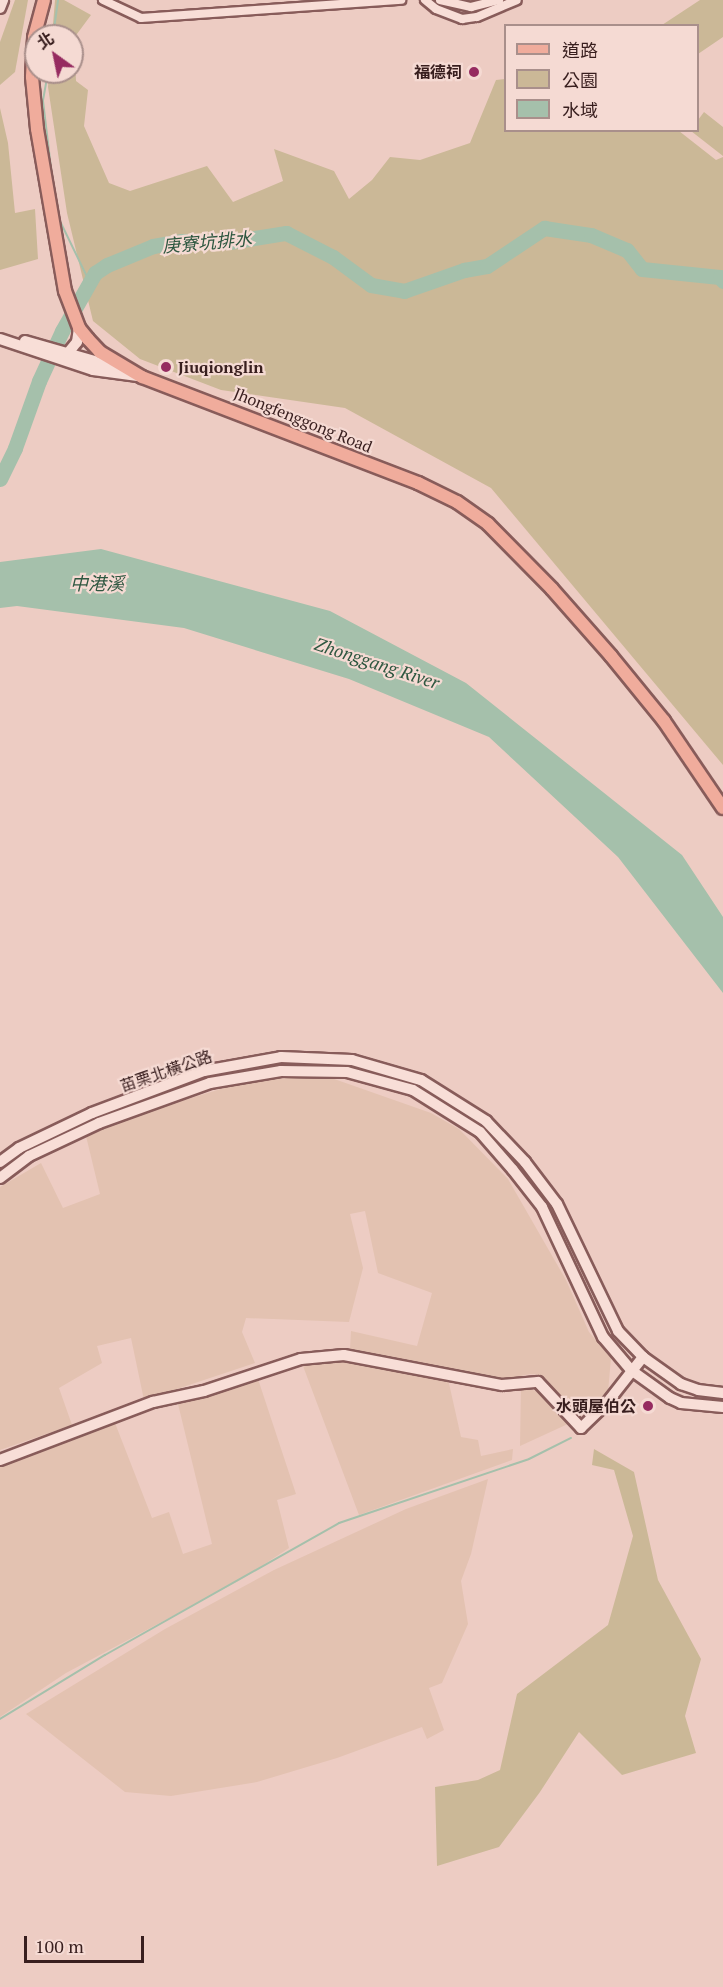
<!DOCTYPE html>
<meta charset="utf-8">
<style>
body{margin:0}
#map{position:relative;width:723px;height:1987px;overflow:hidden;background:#edccc3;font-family:"PT Serif","Noto Sans TC",serif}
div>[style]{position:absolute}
.farmland>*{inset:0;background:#e3c2b1}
.green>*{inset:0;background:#cbb897}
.water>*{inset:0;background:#a5c0ab}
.stream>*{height:2px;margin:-1px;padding:0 1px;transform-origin:1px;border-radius:1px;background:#a5c0ab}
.river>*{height:15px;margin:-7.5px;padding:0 7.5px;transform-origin:7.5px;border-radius:7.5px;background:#a5c0ab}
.roads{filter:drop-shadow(2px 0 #885c5a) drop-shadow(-2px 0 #885c5a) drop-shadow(0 2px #885c5a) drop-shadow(0 -2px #885c5a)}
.street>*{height:8px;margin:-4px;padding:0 4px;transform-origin:4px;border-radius:4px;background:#f8ded7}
.secondary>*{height:10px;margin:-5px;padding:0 5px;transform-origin:5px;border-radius:5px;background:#f8ded7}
.primary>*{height:12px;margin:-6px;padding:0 6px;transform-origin:6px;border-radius:6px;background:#f0ac9c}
.dots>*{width:16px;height:16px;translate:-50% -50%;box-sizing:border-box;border:3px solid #f5dad3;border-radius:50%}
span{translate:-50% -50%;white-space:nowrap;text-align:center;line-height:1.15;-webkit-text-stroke:4.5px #f5dad3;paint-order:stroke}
.poi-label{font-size:16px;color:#381e1e;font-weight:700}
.right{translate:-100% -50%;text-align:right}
.left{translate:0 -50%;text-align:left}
.street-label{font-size:16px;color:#381e1e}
.water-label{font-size:18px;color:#2e5740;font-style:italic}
.legend{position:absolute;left:504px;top:24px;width:195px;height:108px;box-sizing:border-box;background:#f5dad3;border:2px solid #a98f8b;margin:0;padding:8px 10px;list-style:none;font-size:18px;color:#381e1e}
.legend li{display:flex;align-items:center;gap:12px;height:30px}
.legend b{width:30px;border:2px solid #a98f8b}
.north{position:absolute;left:24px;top:24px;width:60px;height:60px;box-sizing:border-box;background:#f5dad3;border:2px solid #a98f8b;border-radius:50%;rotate:327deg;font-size:16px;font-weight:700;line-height:24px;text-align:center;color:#381e1e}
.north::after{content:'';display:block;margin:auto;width:21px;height:27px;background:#962b60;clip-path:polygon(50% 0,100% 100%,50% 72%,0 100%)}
.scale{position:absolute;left:24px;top:1936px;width:120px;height:27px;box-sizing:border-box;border:3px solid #381e1e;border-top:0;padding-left:8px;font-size:18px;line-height:21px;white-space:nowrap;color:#381e1e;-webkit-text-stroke:4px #f5dad3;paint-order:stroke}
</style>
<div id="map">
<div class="farmland">
<div style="clip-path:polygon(320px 1074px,431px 1113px,459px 1129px,508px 1179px,566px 1280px,589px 1332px,611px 1358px,608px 1392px,585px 1409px,565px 1404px,541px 1375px,530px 1374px,497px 1381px,350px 1349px,351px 1331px,417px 1346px,432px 1293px,378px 1273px,365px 1211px,350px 1214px,363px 1268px,349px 1322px,246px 1318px,242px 1332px,255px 1363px,144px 1400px,131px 1338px,97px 1346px,102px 1363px,59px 1388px,72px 1425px,0 1450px,0 1187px,41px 1163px,63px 1208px,100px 1194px,86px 1136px,152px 1110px,237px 1084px)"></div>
<div style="clip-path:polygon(336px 1360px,448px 1379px,461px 1437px,478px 1440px,481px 1456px,513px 1449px,512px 1460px,359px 1515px,303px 1366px)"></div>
<div style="clip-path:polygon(258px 1379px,296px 1494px,277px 1500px,289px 1548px,242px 1579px,66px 1673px,0 1717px,0 1464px,115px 1423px,152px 1518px,169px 1512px,183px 1554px,212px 1544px,178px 1404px)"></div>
<div style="clip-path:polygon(521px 1385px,538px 1392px,570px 1423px,520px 1446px)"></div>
<div style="clip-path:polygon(488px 1479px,471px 1554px,461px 1581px,468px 1624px,442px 1683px,429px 1688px,444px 1730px,427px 1739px,422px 1727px,337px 1758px,257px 1782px,171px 1796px,125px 1792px,26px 1714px,165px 1629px,274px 1570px,406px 1509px)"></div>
</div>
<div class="green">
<div style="clip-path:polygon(15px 0,28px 0,15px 72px,0 85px,0 42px)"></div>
<div style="clip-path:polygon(55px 0,64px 0,91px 15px,74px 38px,76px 81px,88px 90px,84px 126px,109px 183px,130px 191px,207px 166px,233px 202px,283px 181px,274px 149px,334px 171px,349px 199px,372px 180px,390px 157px,420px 160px,470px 143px,496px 80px,505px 79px,506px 130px,679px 131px,716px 160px,723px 157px,723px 765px,491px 488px,345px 408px,221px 390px,140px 359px,93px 321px,67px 213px,48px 87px,49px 72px,72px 72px,72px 36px,52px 36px)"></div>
<div style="clip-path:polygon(700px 0,723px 0,723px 37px,698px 54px,698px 26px,662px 25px)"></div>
<div style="clip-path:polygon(0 108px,8px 143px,15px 213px,35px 209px,38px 259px,0 270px)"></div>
<div style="clip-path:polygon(704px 112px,723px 127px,723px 156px,691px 131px,698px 130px,698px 120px)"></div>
<div style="clip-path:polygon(594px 1449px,634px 1472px,658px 1580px,701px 1659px,685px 1716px,696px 1753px,622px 1775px,579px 1732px,540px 1792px,499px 1847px,437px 1866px,435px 1787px,478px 1780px,500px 1770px,517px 1694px,608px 1625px,633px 1536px,614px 1470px,592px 1465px)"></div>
</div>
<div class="water">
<div style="clip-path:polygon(101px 549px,330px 611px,466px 683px,682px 855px,723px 917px,723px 993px,618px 857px,489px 737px,349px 679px,184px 628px,17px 606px,0 608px,0 562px)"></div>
</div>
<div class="stream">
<div style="left:53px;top:36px;width:36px;rotate:-82deg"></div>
<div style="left:48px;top:72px;width:29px;rotate:100deg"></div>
<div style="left:43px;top:101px;width:85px;rotate:83.2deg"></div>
<div style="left:58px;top:217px;width:73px;rotate:64.1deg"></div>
<div style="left:0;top:1719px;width:123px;rotate:-31.4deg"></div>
<div style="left:105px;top:1655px;width:269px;rotate:-29.4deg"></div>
<div style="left:339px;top:1523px;width:200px;rotate:-18.6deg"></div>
<div style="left:529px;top:1459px;width:47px;rotate:-26.6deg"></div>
</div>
<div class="river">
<div style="left:0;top:479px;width:34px;rotate:-64deg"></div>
<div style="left:15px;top:448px;width:71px;rotate:-70.3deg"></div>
<div style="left:39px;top:381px;width:55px;rotate:-65.3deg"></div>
<div style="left:62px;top:331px;width:67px;rotate:-60.4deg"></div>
<div style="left:95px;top:273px;width:14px;rotate:-34deg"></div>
<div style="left:107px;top:265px;width:50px;rotate:-22.4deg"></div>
<div style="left:153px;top:246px;width:29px;rotate:-10deg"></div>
<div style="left:182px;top:241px;width:47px;rotate:1.2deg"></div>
<div style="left:229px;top:242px;width:58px;rotate:-9deg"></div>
<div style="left:286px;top:233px;width:53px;rotate:27.1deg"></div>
<div style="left:333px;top:257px;width:47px;rotate:36.4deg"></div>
<div style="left:371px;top:285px;width:34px;rotate:10deg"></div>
<div style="left:404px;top:291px;width:64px;rotate:-19.3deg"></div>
<div style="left:464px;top:270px;width:23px;rotate:-10deg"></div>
<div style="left:487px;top:266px;width:69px;rotate:-33.7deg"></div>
<div style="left:544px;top:228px;width:48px;rotate:8.5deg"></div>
<div style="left:591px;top:235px;width:39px;rotate:23deg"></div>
<div style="left:627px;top:250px;width:24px;rotate:52deg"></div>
<div style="left:642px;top:269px;width:78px;rotate:5.9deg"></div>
<div style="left:720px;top:277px;width:5px;rotate:53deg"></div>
</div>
<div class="roads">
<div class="street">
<div style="left:103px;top:0;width:42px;rotate:25.3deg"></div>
<div style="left:141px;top:18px;width:261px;rotate:-4deg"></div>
<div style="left:425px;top:0;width:14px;rotate:39deg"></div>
<div style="left:436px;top:9px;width:28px;rotate:21deg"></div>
<div style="left:462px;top:19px;width:15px;rotate:-8deg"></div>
<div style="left:477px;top:17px;width:43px;rotate:-23deg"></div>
<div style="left:440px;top:0;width:32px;rotate:13deg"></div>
<div style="left:471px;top:7px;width:29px;rotate:-14deg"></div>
</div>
<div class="secondary">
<div style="left:0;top:8px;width:9px;rotate:-69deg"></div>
<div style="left:0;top:339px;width:98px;rotate:18.4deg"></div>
<div style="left:93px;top:370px;width:45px;rotate:7.6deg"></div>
<div style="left:25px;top:341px;width:98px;rotate:16deg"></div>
<div style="left:68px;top:353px;width:14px;rotate:-51deg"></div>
<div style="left:77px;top:342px;width:14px;rotate:-82deg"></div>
<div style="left:0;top:1162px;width:24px;rotate:-36deg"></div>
<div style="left:19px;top:1148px;width:81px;rotate:-25.6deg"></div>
<div style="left:92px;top:1113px;width:120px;rotate:-20.6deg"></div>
<div style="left:204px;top:1071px;width:78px;rotate:-10.3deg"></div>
<div style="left:281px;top:1057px;width:71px;rotate:2.4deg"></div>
<div style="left:352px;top:1060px;width:72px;rotate:16.2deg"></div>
<div style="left:421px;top:1080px;width:77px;rotate:32.2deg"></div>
<div style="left:486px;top:1121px;width:57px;rotate:46.4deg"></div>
<div style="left:525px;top:1162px;width:53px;rotate:52.7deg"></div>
<div style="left:557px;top:1204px;width:141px;rotate:64.3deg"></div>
<div style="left:618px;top:1331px;width:36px;rotate:46deg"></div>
<div style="left:643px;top:1357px;width:47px;rotate:35.4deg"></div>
<div style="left:681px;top:1384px;width:18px;rotate:19deg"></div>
<div style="left:698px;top:1390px;width:25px;rotate:7deg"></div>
<div style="left:0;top:1178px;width:36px;rotate:-37deg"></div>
<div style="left:29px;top:1156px;width:77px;rotate:-25.2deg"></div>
<div style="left:99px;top:1123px;width:118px;rotate:-19.8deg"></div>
<div style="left:210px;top:1083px;width:72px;rotate:-9.6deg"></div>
<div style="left:281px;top:1071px;width:66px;rotate:0.9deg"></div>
<div style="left:347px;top:1072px;width:68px;rotate:15.3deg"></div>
<div style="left:413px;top:1090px;width:79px;rotate:32.1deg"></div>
<div style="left:480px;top:1132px;width:50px;rotate:49deg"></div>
<div style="left:513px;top:1170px;width:47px;rotate:51.9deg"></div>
<div style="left:542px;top:1207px;width:144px;rotate:64.9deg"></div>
<div style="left:603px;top:1337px;width:43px;rotate:49.7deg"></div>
<div style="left:631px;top:1370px;width:48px;rotate:35.7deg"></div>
<div style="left:670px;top:1398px;width:12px;rotate:24deg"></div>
<div style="left:681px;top:1403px;width:42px;rotate:5.4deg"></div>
<div style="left:0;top:1460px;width:164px;rotate:-20.8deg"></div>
<div style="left:153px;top:1402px;width:52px;rotate:-12.2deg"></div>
<div style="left:204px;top:1391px;width:102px;rotate:-18.3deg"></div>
<div style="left:301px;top:1359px;width:43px;rotate:-5.3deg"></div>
<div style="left:344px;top:1355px;width:161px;rotate:10.8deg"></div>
<div style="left:502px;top:1385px;width:36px;rotate:-5deg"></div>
<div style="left:538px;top:1382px;width:63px;rotate:46.9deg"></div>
<div style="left:581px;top:1428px;width:35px;rotate:-44deg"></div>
<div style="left:606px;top:1404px;width:60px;rotate:-51.8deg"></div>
</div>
<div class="primary">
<div style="left:44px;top:0;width:39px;rotate:105deg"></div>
<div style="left:34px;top:38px;width:39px;rotate:93deg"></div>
<div style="left:32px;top:77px;width:52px;rotate:84.5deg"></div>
<div style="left:37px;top:129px;width:164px;rotate:80.2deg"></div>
<div style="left:65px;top:291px;width:40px;rotate:69deg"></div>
<div style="left:79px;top:328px;width:14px;rotate:51deg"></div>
<div style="left:88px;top:339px;width:18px;rotate:47deg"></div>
<div style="left:100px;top:352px;width:49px;rotate:30.8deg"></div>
<div style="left:142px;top:377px;width:296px;rotate:21deg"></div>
<div style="left:418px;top:483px;width:43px;rotate:26deg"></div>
<div style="left:457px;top:502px;width:38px;rotate:35deg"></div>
<div style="left:488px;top:524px;width:91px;rotate:45.4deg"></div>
<div style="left:552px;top:589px;width:89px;rotate:48.6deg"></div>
<div style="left:611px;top:656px;width:84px;rotate:50.8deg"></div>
<div style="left:664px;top:721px;width:105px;rotate:55.9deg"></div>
</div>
</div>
<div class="dots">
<div style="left:474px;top:72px;background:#962b60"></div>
<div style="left:166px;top:367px;background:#962b60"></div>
<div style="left:648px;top:1406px;background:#962b60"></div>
</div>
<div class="poi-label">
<span class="right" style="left:462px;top:72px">福德祠</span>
<span class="left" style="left:178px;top:367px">Jiuqionglin</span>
<span class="right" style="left:636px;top:1406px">水頭屋伯公</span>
</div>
<div class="street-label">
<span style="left:303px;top:420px;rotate:22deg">Jhongfenggong Road</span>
<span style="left:166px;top:1071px;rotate:-19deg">苗栗北橫公路</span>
</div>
<div class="water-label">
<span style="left:207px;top:242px;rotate:-5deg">庚寮坑排水</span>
<span style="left:97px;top:583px">中港溪</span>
<span style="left:377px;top:663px;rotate:18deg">Zhonggang River</span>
</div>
<ul class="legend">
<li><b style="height:8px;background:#f0ac9c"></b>道路</li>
<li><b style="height:16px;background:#cbb897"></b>公園</li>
<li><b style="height:16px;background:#a5c0ab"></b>水域</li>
</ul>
<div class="north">北</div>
<div class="scale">100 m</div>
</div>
